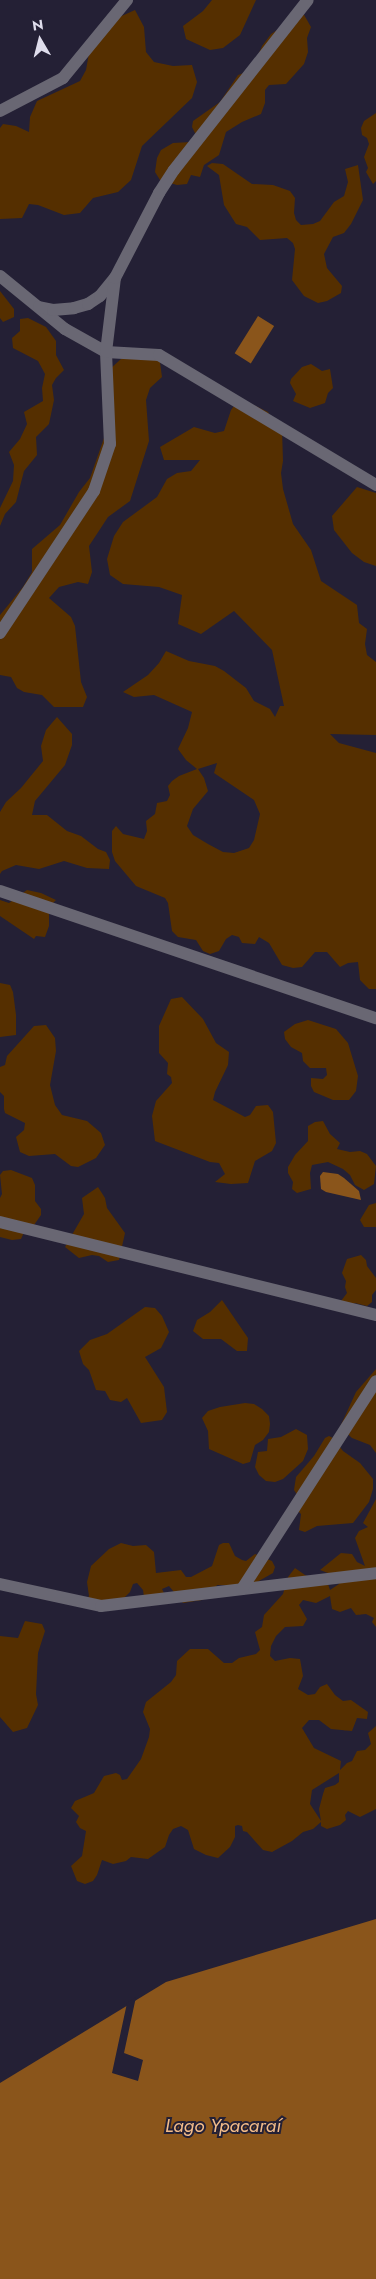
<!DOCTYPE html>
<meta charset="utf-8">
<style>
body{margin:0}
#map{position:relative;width:376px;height:2279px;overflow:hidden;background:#242035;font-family:Jost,sans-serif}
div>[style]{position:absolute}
.green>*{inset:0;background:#552f00}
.water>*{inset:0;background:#8a551b;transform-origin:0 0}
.pier>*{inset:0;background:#242035}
.minor>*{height:12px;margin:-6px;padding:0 6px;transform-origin:6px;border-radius:6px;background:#696773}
span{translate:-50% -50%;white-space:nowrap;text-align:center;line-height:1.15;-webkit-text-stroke:4px #242035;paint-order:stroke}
.water-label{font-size:19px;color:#f4bd8a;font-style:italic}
.north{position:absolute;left:15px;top:15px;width:50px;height:50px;-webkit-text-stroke:4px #242035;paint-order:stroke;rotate:352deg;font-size:14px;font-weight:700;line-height:20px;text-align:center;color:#dfddec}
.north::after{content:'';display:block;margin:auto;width:18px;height:22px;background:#dfddec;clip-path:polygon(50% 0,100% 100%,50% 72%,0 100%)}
</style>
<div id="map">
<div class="green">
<div style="clip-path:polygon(212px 0,256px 0,240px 35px,223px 48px,210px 50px,186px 39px,183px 26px,203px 11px)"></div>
<div style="clip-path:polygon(135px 10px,144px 27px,146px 52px,154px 62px,173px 66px,192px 65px,197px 82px,192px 98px,142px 146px,131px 180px,118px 192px,93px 198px,80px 213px,64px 215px,38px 205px,29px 204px,22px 218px,0 219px,0 128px,3px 124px,16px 126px,29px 132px,30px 117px,37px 101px,80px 81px,86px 70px,91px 42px,115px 19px)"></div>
<div style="clip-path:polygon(303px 13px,311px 27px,307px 38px,308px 52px,304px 64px,286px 84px,269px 85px,265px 90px,265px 103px,261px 114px,242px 122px,226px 132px,219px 155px,204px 165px,200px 177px,191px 175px,187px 184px,177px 185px,160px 180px,155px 172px,157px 158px,161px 150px,173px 143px,191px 142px,196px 135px,192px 127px,193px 121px,220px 102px,238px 75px,252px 70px,262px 46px,271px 34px)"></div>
<div style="clip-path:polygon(376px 113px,376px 181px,373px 184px,366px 172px,368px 168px,364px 157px,369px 144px,367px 138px,362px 135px,361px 128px,364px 121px)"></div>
<div style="clip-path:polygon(212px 163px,223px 164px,252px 184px,273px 185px,290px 191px,295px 198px,294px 213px,296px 220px,301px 225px,313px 224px,320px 221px,334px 202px,344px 196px,348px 182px,345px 169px,358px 165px,363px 200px,351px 224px,344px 233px,333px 237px,324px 254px,327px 268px,342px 286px,341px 293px,327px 301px,318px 303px,304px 296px,292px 280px,295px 249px,293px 243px,287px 238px,260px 240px,247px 227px,236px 224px,224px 205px,219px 175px,207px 166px)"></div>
<div style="clip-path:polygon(0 291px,14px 309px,14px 317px,3px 322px,0 318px)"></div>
<div style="clip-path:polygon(28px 318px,46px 327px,56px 341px,56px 355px,64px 370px,56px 378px,52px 385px,54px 400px,49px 424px,36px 437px,37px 455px,24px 471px,16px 502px,5px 514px,0 526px,0 508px,13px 481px,14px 465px,9px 452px,20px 439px,27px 424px,24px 412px,43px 401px,42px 388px,45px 374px,38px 361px,13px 348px,12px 338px,20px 331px,20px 319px)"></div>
<div style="clip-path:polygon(159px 355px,162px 377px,150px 388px,146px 400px,149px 441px,130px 501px,108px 517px,89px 546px,92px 572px,88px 584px,78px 582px,59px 587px,49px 598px,71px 617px,75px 626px,81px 682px,87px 697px,83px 707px,54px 707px,42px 695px,24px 692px,17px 688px,11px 677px,0 675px,0 615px,23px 587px,32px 572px,32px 549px,60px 525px,79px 492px,90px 478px,104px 438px,109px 370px,121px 359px)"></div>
<div style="clip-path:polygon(311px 364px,322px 371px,330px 369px,333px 388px,328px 393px,325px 403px,310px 408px,293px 401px,296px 394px,290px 383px,291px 379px,302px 367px)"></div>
<div style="clip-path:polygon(evenodd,237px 402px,249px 403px,268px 412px,274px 424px,282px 429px,283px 461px,281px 473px,283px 489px,293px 524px,311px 550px,321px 581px,357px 605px,359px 623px,367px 629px,365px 644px,367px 655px,376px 662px,376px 735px,330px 734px,339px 743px,376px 753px,376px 989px,369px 989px,360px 980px,358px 962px,348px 963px,340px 967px,327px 952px,315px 952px,302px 967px,293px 968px,282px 965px,269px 943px,259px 937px,255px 944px,242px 943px,239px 937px,232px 935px,226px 939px,219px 951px,210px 954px,203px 951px,196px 940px,178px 937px,172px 931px,168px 903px,165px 898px,136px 886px,115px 861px,112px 852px,112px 831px,116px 826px,123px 834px,144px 839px,147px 831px,146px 821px,155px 814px,157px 803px,167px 801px,170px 795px,168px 786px,172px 781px,179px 776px,197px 769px,186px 760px,178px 749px,188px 728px,192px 712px,154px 695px,134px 697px,123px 692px,148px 675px,159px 663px,166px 651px,189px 661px,215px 666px,224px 671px,246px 688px,254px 701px,270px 709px,275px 717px,280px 706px,284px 706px,272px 650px,234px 611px,201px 634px,178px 624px,182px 595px,159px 587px,123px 584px,110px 575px,107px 559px,114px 536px,123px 522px,157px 497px,167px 479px,177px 473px,191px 471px,200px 460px,164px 460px,160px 447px,194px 427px,215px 433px,224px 431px,231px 410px,237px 402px,217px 763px,214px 773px,254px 800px,260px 814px,254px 840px,249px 848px,234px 853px,223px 852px,208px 844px,193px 835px,187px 826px,193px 809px,208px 791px,204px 778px,198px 769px,217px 763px)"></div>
<div style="clip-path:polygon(357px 487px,376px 493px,376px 566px,364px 562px,352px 553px,334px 530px,332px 516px)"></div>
<div style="clip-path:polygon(57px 717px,72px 734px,72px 745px,65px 765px,35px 801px,32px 815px,47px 815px,67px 831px,81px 836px,98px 849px,106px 852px,110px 860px,109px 869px,87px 868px,64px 861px,39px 869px,16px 865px,2px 871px,0 874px,0 812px,6px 802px,21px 788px,43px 761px,41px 746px,46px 730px)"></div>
<div style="clip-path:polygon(27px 890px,41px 893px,56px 900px,49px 907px,49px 926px,45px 937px,36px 936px,34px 939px,0 916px,0 900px,9px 903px)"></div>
<div style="clip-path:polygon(0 983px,10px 985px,13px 992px,16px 1015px,16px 1035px,0 1037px)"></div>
<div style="clip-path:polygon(182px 997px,203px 1019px,216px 1043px,229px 1052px,228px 1065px,215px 1092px,213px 1100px,245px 1117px,250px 1115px,256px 1106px,268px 1105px,273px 1112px,276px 1143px,272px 1151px,255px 1161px,248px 1183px,231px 1184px,215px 1182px,225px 1174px,219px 1163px,210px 1162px,155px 1141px,152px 1116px,156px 1101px,172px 1083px,171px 1077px,167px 1074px,168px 1063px,159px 1053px,159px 1026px,171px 999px)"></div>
<div style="clip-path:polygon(308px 1020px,336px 1029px,348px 1043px,358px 1076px,356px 1091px,349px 1100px,333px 1100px,314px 1092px,311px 1086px,311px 1078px,323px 1079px,327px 1075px,326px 1068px,310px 1068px,303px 1061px,302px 1053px,291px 1047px,285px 1039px,284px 1032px,295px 1024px)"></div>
<div style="clip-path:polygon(46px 1025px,55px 1038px,56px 1051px,50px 1085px,55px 1105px,62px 1115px,87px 1121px,101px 1133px,105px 1145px,96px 1158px,78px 1167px,71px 1166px,55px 1154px,29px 1156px,20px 1152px,16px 1137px,24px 1130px,25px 1123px,5px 1113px,4px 1109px,4px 1096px,0 1092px,0 1067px,5px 1065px,7px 1056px,34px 1026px)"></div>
<div style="clip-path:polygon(323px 1121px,330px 1134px,340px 1143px,337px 1149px,350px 1152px,360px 1151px,367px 1154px,376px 1166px,374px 1184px,364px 1190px,355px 1185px,350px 1175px,343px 1169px,328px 1162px,312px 1165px,310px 1173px,311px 1189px,297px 1193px,292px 1189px,293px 1182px,288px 1173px,288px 1167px,295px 1155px,308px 1141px,308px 1126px,315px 1122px)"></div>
<div style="clip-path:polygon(11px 1170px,32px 1178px,35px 1185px,35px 1201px,41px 1209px,41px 1215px,34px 1225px,26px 1228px,21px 1239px,12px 1240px,0 1237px,0 1198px,2px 1194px,0 1175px,3px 1171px)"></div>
<div style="clip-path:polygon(98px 1187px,105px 1198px,107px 1208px,125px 1233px,119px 1260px,108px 1262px,99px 1256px,92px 1255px,79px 1258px,65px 1247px,84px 1214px,82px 1198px)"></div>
<div style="clip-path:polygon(376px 1203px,376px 1227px,364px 1227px,360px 1220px,369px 1205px)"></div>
<div style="clip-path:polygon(361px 1255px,366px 1260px,367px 1266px,376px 1278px,376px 1290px,372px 1295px,372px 1302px,367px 1306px,355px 1303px,347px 1308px,338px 1305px,347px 1293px,345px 1287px,346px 1281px,342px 1273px,347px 1259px)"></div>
<div style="clip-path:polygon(222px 1300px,248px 1338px,247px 1351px,237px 1351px,221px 1339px,203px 1339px,193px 1331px,197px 1320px,210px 1312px)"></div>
<div style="clip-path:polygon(145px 1307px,155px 1308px,162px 1316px,169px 1332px,161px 1348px,145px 1357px,164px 1387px,167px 1412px,162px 1420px,141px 1423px,127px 1398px,121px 1402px,110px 1400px,105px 1391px,96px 1390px,89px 1370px,83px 1364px,79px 1351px,90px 1340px,107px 1334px)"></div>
<div style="clip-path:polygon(376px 1369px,376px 1453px,370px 1445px,352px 1438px,340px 1427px,356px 1392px)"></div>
<div style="clip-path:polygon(245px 1403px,254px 1404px,262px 1409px,269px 1416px,270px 1424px,269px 1432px,263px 1440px,255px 1445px,250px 1462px,243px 1464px,209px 1449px,208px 1431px,202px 1418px,208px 1411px,220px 1407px)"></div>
<div style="clip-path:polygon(296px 1429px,307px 1435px,308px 1449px,303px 1461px,283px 1479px,275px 1482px,266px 1481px,259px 1475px,255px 1467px,258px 1452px,267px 1451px,268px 1439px,281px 1437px)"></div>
<div style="clip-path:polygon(329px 1436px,333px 1438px,343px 1451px,360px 1463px,373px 1479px,373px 1489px,369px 1502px,353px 1523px,317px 1526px,305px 1532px,299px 1530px,301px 1514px,292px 1505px,298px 1496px,294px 1490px,296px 1477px,314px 1456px,325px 1438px)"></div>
<div style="clip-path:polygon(evenodd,376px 1499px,376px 1627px,372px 1622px,374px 1618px,366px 1614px,356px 1615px,351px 1608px,340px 1612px,332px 1609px,330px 1596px,316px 1603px,303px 1600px,299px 1605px,307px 1619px,303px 1626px,285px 1627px,276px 1636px,271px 1646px,270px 1656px,275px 1661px,290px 1658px,300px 1659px,303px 1676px,298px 1689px,308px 1695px,315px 1694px,320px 1687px,327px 1684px,335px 1695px,343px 1701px,351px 1700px,368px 1712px,367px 1719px,357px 1718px,352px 1731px,331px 1729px,319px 1720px,309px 1720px,302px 1728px,314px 1748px,341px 1761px,340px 1770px,347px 1763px,352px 1761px,357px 1751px,365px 1750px,371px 1744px,368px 1733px,376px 1726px,376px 1809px,360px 1817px,348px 1811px,345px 1815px,346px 1820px,340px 1825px,327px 1829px,321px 1826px,321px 1822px,313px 1829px,303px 1832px,292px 1841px,272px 1852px,263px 1850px,247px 1832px,243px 1831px,242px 1826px,238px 1825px,235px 1826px,235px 1837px,230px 1847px,218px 1858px,206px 1855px,194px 1849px,188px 1830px,181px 1826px,173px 1829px,169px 1835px,165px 1847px,148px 1859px,131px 1857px,126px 1861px,113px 1864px,102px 1860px,97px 1875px,93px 1881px,85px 1884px,77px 1881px,71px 1866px,82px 1856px,86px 1831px,80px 1828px,76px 1822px,79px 1816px,71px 1808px,75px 1801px,94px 1793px,104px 1776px,116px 1773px,120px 1775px,122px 1780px,127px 1779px,141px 1759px,149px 1737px,150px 1729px,143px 1712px,146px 1702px,171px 1682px,176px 1675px,177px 1661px,190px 1649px,208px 1649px,224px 1663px,232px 1663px,239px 1658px,256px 1654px,260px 1650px,255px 1632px,262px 1627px,264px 1615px,283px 1594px,288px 1577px,295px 1568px,305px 1575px,328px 1584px,330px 1590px,339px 1584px,341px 1578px,320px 1570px,341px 1553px,352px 1554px,357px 1562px,365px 1566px,355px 1538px,359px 1531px,368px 1527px,363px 1523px,376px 1499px,339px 1773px,339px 1782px,335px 1785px,325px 1788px,323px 1794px,319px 1809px,321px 1821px,310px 1804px,312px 1790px,339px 1773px)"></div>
<div style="clip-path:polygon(121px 1543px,133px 1546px,146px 1545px,154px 1552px,156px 1573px,181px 1570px,186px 1577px,191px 1577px,212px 1566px,219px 1545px,223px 1543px,229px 1543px,235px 1556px,242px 1560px,246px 1561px,255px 1554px,272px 1561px,275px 1567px,273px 1573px,250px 1586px,217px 1585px,213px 1593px,202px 1600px,183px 1603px,169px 1586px,162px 1589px,165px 1595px,144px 1597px,143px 1590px,137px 1583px,133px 1584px,130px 1592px,122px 1600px,85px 1602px,89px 1596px,87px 1582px,91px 1566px,109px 1549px)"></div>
<div style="clip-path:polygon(25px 1621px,42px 1624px,45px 1631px,38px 1653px,36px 1694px,38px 1705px,27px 1728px,13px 1732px,0 1717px,0 1636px,18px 1638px)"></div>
</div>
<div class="water">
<div style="left:258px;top:316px;width:19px;height:44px;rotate:32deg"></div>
<div style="clip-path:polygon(323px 1172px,338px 1174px,344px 1178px,359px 1191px,361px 1200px,326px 1192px,321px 1189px,320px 1176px)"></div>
<div style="clip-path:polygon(376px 1919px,376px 2279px,0 2279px,0 2083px,166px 1982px)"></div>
</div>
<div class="pier">
<div style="clip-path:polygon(136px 1997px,124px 2053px,143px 2060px,138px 2081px,112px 2073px,127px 2003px)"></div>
</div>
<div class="minor">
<div style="left:0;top:111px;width:71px;rotate:-27.6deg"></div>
<div style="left:63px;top:78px;width:101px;rotate:-50.6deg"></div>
<div style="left:0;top:276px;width:84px;rotate:39.2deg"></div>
<div style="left:65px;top:329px;width:47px;rotate:29.3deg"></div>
<div style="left:106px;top:352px;width:53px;rotate:3.2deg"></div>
<div style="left:159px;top:355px;width:253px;rotate:30.9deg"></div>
<div style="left:39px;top:307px;width:14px;rotate:12deg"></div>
<div style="left:53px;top:310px;width:21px;rotate:-5deg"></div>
<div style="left:74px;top:308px;width:15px;rotate:-16deg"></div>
<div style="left:88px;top:304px;width:14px;rotate:-34deg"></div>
<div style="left:100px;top:296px;width:22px;rotate:-51deg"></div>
<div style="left:0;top:633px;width:170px;rotate:-56.5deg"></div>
<div style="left:94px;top:491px;width:50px;rotate:-71.2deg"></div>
<div style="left:110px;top:444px;width:92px;rotate:-92.5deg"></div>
<div style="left:106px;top:352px;width:75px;rotate:-83.1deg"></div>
<div style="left:115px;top:278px;width:96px;rotate:-62.6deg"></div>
<div style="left:159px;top:193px;width:27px;rotate:-57deg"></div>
<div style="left:174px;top:170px;width:216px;rotate:-51.8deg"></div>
<div style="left:0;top:891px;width:397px;rotate:18.7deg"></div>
<div style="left:0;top:1222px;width:387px;rotate:13.9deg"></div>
<div style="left:0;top:1584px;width:103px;rotate:12.3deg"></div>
<div style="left:101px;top:1606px;width:277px;rotate:-6.8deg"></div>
<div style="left:242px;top:1589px;width:247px;rotate:-57.2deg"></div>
</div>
<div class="water-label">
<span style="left:223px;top:2126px">Lago Ypacaraí</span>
</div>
<div class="north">N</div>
</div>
